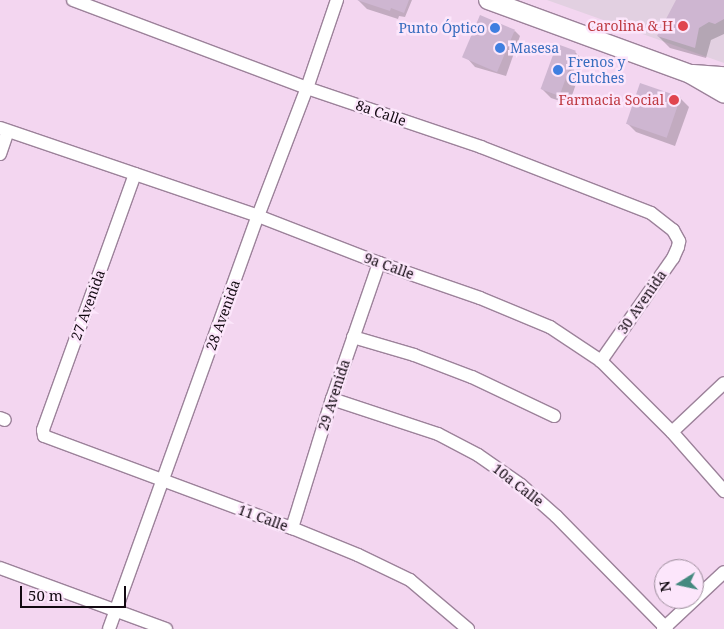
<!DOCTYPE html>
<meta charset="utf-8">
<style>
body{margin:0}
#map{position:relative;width:724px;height:629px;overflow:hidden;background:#f3d6f0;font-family:"Noto Serif",serif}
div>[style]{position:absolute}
.industrial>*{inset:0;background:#e2d0e1}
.shadow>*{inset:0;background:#0003}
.building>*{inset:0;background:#ceb6d1;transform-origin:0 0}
.roads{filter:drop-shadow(1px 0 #9c829a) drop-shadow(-1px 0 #9c829a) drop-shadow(0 1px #9c829a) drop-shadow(0 -1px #9c829a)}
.minor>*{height:12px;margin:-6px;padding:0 6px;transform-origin:6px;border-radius:6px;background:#fff}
.secondary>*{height:18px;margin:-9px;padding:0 9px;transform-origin:9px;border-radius:9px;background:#fff}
.dots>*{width:14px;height:14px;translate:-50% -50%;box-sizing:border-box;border:2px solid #fce6fb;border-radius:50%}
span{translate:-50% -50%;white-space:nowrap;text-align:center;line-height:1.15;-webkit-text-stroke:5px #fce6fb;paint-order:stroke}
.health-label{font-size:14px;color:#be3a42}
.right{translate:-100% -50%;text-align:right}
.shop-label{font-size:14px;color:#366cbe}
.left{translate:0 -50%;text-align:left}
.street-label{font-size:14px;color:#120911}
.north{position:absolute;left:654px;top:559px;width:50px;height:50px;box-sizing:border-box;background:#fce6fb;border:1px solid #9e8e9d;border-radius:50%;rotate:260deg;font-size:14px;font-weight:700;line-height:20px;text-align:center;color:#120911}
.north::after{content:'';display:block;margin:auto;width:18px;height:22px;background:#44897f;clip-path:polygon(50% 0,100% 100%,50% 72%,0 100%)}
.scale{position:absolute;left:20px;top:586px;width:106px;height:22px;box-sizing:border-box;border:2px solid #120911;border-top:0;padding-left:6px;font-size:15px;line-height:18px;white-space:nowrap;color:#120911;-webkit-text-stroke:4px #fce6fb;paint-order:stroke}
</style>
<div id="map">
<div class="industrial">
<div style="clip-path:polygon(547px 0,724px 0,724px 63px)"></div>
</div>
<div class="shadow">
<div style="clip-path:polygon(358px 0,412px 0,405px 17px,399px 16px,398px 19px,367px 9px)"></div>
<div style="clip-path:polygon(677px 0,724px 0,724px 34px,711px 40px,706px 58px,670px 48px,658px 36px)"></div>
<div style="clip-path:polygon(515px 31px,520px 36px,506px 76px,475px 67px,467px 58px)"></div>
<div style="clip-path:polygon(575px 52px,584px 61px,569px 104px,551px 98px,542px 89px)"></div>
<div style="clip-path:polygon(680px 98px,689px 107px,675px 146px,636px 132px,627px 123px)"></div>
</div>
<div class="building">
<div style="clip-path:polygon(357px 0,409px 0,404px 13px,391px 8px,390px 11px)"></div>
<div style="clip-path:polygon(676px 0,724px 0,724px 19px,715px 24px,709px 22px,699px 28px,695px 48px,657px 36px)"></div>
<div style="left:480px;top:15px;width:38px;height:46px;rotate:23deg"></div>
<div style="left:557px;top:44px;width:20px;height:48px;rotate:20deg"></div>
<div style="left:640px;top:83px;width:43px;height:43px;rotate:19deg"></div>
</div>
<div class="roads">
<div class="minor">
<div style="left:73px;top:0;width:250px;rotate:20.6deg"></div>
<div style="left:307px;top:88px;width:184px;rotate:18.7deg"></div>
<div style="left:481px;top:147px;width:182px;rotate:21.2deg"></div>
<div style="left:651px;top:213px;width:28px;rotate:38deg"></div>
<div style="left:673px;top:230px;width:13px;rotate:61deg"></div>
<div style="left:679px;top:241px;width:6px;rotate:99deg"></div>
<div style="left:678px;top:247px;width:12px;rotate:114deg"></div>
<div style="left:673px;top:258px;width:126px;rotate:125deg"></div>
<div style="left:0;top:128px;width:273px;rotate:18.8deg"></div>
<div style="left:258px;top:216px;width:130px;rotate:21.2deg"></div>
<div style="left:379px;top:263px;width:107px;rotate:19.1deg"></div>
<div style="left:480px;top:298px;width:76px;rotate:22.5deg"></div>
<div style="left:550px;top:327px;width:61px;rotate:33.7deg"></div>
<div style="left:601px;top:361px;width:100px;rotate:45deg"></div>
<div style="left:672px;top:432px;width:79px;rotate:48.6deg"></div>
<div style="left:0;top:154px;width:24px;rotate:-71deg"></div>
<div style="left:135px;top:174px;width:272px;rotate:109.8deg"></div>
<div style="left:43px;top:430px;width:6px;rotate:81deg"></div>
<div style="left:44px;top:436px;width:265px;rotate:20.4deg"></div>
<div style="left:292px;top:528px;width:71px;rotate:22.2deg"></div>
<div style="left:358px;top:555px;width:58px;rotate:25.7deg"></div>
<div style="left:410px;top:580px;width:76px;rotate:40.2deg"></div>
<div style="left:353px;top:337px;width:64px;rotate:16.4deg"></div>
<div style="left:414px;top:355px;width:62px;rotate:20.8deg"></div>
<div style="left:472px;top:377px;width:91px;rotate:25.4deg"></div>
<div style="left:332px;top:399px;width:112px;rotate:18.3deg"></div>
<div style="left:438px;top:434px;width:45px;rotate:27.7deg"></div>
<div style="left:478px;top:455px;width:52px;rotate:34.9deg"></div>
<div style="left:521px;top:485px;width:47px;rotate:41.5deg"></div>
<div style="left:556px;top:516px;width:158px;rotate:45.5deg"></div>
<div style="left:0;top:418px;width:5px;rotate:22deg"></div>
<div style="left:672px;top:432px;width:71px;rotate:-43.3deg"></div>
<div style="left:292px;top:528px;width:135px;rotate:-72.8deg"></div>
<div style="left:332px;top:399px;width:144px;rotate:-70.9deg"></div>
<div style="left:0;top:568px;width:177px;rotate:20.2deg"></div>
<div style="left:109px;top:629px;width:439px;rotate:-70.2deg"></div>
<div style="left:258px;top:216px;width:137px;rotate:-69.1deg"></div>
<div style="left:307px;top:88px;width:93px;rotate:-71.2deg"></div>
<div style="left:663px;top:629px;width:83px;rotate:-43.1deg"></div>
</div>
<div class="secondary">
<div style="left:488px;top:0;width:215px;rotate:20.1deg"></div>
<div style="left:690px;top:74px;width:39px;rotate:30deg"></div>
<div style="left:693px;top:74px;width:31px;rotate:4deg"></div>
</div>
</div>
<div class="dots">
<div style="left:683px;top:26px;background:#e0444e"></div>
<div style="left:495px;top:28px;background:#3f7fe0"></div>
<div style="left:500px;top:48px;background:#3f7fe0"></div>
<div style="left:558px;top:70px;background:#3f7fe0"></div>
<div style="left:674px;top:100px;background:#e0444e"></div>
</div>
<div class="health-label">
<span class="right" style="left:673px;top:26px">Carolina &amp; H</span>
<span class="right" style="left:664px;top:100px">Farmacia Social</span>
</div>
<div class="shop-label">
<span class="right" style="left:485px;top:28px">Punto Óptico</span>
<span class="left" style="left:510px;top:48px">Masesa</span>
<span class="left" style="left:568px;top:70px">Frenos y<br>Clutches</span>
</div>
<div class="street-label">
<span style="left:381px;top:113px;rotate:19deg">8a Calle</span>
<span style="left:389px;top:266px;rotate:20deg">9a Calle</span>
<span style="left:642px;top:302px;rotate:-55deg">30 Avenida</span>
<span style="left:88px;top:305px;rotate:-70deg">27 Avenida</span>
<span style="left:223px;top:315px;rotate:-70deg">28 Avenida</span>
<span style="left:334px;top:395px;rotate:-72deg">29 Avenida</span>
<span style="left:518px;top:485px;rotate:38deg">10a Calle</span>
<span style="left:263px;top:518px;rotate:20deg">11 Calle</span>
</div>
<div class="north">N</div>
<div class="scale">50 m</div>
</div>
